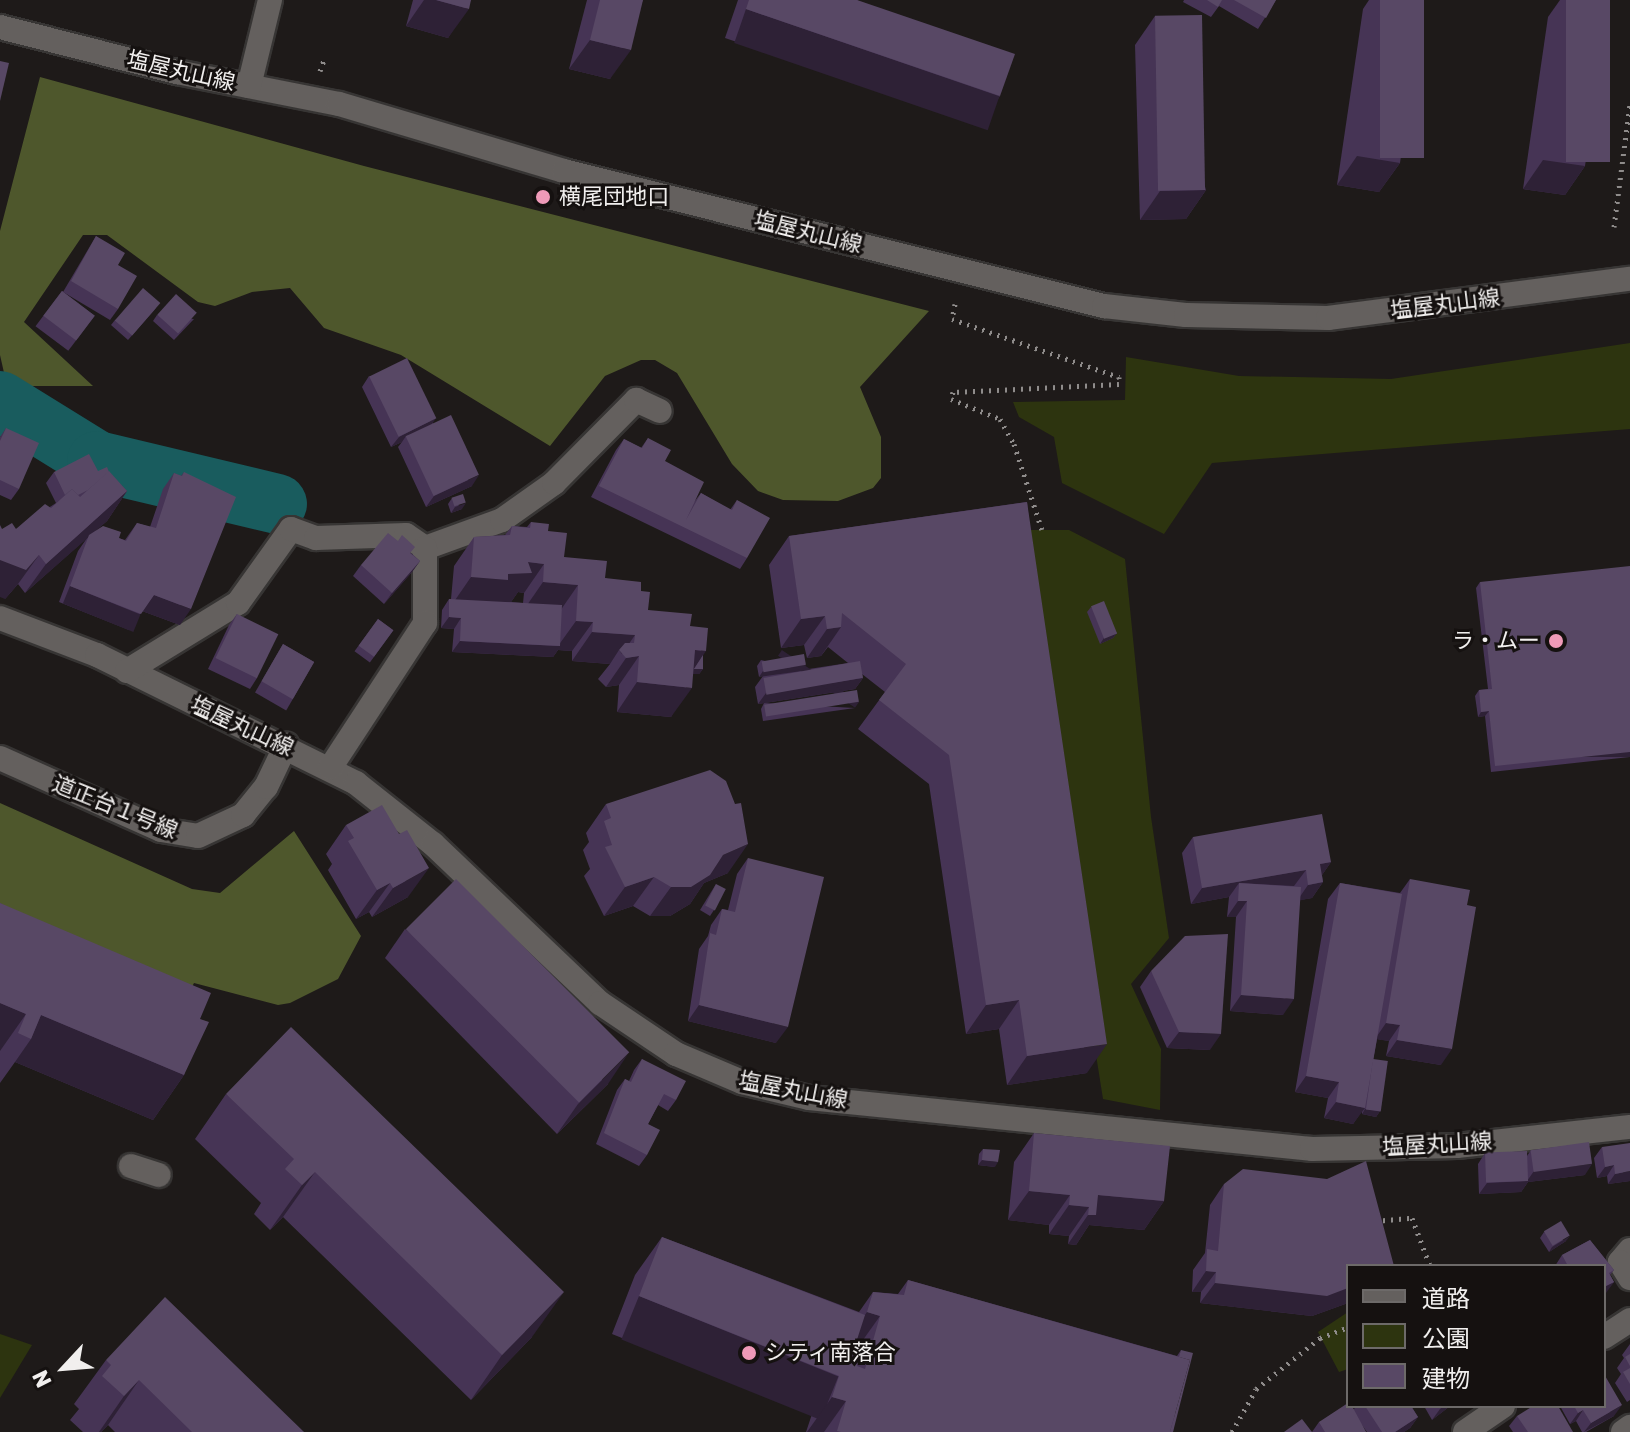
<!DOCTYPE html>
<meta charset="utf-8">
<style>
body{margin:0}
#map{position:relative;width:1630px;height:1432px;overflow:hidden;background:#1e1a19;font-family:Rubik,"Noto Sans JP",sans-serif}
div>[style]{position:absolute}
.green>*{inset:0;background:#2d340f}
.forest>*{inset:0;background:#4e572c}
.river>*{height:60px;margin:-30px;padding:0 30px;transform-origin:30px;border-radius:30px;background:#195c5e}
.path>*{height:5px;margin-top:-2.5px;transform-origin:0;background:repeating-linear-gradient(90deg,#8f8c8b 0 2px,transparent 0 8px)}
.roads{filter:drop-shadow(2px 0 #373534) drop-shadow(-2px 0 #373534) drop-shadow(0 2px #373534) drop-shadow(0 -2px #373534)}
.minor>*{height:24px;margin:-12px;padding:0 12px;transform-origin:12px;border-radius:12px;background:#64605e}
.wall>*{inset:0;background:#463455;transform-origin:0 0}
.shaded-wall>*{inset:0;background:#2e2136;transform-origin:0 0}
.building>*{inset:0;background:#584865;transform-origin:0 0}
.dots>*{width:22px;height:22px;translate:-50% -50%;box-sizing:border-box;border:4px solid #151110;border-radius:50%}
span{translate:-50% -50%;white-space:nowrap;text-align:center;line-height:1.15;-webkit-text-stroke:6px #151110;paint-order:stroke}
.street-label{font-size:22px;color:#f1efee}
.poi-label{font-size:22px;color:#f1efee}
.left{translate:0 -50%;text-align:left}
.right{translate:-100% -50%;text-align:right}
.legend{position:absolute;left:1346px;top:1264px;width:260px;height:144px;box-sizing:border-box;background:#151110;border:2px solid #6d6a69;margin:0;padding:10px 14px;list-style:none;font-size:24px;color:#f1efee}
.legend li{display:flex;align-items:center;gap:16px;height:40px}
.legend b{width:40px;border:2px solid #6d6a69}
.north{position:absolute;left:24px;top:1328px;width:80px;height:80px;-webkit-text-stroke:6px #151110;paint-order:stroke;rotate:244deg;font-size:22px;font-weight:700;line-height:32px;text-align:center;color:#f1efee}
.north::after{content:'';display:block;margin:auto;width:28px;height:36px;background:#f1efee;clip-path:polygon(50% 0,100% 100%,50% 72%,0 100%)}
</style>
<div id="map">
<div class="green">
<div style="clip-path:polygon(1630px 343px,1630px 429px,1212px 463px,1164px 534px,1062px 483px,1054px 437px,1019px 417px,1013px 402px,1125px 400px,1126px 357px,1239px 376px,1391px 379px)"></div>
<div style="clip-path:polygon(1013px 530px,1069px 530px,1125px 559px,1151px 817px,1169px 938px,1131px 984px,1161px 1049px,1160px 1110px,1103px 1099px)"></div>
<div style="clip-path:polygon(1348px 1312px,1348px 1369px,1339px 1372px,1318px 1332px)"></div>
<div style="clip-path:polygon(0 1334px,32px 1345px,0 1398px)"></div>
</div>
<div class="forest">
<div style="clip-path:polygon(40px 77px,364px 166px,929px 311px,860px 387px,881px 437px,881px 478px,873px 488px,838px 501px,783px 500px,758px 491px,732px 464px,677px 373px,655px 360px,641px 360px,605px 376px,550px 446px,401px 355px,324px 328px,290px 288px,252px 292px,215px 306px,198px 302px,107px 235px,83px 235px,24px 322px,93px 386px,7px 386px,0 355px,0 231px)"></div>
<div style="clip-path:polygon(0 803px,192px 889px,220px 893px,294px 831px,361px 936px,338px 979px,290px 1003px,278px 1005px,194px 983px,181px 1008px,0 935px)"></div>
</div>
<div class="river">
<div style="left:0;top:401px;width:114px;rotate:31.7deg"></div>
<div style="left:97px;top:461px;width:185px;rotate:13.4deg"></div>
</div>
<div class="path">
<div style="left:320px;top:71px;width:12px;rotate:-70deg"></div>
<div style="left:1614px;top:227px;width:125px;rotate:-82.6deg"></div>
<div style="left:955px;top:304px;width:15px;rotate:101deg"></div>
<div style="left:952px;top:319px;width:177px;rotate:19.2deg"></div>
<div style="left:1119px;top:377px;width:7px;rotate:90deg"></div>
<div style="left:1119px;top:384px;width:166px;rotate:177.2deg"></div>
<div style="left:953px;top:392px;width:7px;rotate:106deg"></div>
<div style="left:951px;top:399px;width:53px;rotate:22.2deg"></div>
<div style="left:1000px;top:419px;width:29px;rotate:61deg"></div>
<div style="left:1014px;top:444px;width:90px;rotate:72deg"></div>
<div style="left:1375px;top:1221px;width:37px;rotate:-5deg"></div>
<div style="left:1412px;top:1218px;width:51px;rotate:69.4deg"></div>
<div style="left:1232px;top:1432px;width:49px;rotate:-60.8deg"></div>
<div style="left:1256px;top:1389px;width:82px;rotate:-38.6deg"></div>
<div style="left:1320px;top:1338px;width:30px;rotate:-21deg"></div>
</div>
<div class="roads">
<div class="minor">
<div style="left:0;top:27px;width:183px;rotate:14.3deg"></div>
<div style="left:177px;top:72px;width:165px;rotate:11.2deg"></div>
<div style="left:339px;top:104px;width:235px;rotate:16.6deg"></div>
<div style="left:564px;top:171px;width:557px;rotate:14.04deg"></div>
<div style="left:1104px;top:306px;width:82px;rotate:6.3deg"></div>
<div style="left:1186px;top:315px;width:142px;rotate:1.2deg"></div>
<div style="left:1328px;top:318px;width:305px;rotate:-7.4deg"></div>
<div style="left:249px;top:86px;width:89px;rotate:-76.3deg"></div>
<div style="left:425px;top:548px;width:82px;rotate:-20deg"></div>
<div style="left:502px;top:520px;width:64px;rotate:-35.4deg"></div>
<div style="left:554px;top:483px;width:117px;rotate:-45.3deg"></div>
<div style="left:636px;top:400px;width:26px;rotate:25deg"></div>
<div style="left:0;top:618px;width:104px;rotate:20.9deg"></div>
<div style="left:97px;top:655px;width:289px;rotate:26.3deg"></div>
<div style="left:356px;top:783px;width:98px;rotate:38.4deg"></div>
<div style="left:433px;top:844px;width:231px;rotate:43.6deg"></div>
<div style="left:600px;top:1003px;width:92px;rotate:33.9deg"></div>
<div style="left:676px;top:1054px;width:72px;rotate:23deg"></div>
<div style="left:742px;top:1082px;width:69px;rotate:13.4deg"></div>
<div style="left:809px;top:1098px;width:506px;rotate:5.79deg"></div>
<div style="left:1312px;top:1149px;width:145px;rotate:-1.2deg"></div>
<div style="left:1457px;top:1146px;width:174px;rotate:-6.3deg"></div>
<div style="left:127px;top:671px;width:130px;rotate:-31.5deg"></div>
<div style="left:238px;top:603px;width:91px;rotate:-54.4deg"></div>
<div style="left:291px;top:529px;width:27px;rotate:20deg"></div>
<div style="left:316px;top:538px;width:90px;rotate:-1.9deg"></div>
<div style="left:406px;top:535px;width:23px;rotate:34deg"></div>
<div style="left:425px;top:548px;width:75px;rotate:90deg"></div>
<div style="left:425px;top:623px;width:173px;rotate:123.2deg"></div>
<div style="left:0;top:758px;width:176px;rotate:24.1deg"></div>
<div style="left:161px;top:830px;width:37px;rotate:9deg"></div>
<div style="left:198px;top:836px;width:50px;rotate:-25deg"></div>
<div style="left:243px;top:815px;width:36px;rotate:-51deg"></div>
<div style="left:266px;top:787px;width:47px;rotate:-64.5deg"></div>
<div style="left:131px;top:1166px;width:29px;rotate:18deg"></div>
<div style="left:1630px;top:1250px;width:16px;rotate:130deg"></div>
<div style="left:1620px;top:1262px;width:19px;rotate:58deg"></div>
<div style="left:1604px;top:1337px;width:31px;rotate:-33deg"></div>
<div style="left:1465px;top:1432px;width:46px;rotate:-34.4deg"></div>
<div style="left:1623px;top:1432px;width:9px;rotate:-36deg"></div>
</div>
</div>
<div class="wall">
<div style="clip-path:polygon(413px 0,471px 0,448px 38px,406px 26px)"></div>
<div style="clip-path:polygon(587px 0,643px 0,610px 79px,569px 69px)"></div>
<div style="clip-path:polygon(738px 0,857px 0,1000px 96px,980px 125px,725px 38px)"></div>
<div style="clip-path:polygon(1184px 0,1276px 0,1258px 29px,1219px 6px,1211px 17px,1183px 2px)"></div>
<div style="clip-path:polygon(1369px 0,1424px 0,1400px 163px,1379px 192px,1337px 185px,1363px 9px)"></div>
<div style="clip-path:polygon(1560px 0,1610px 0,1585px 166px,1565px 195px,1523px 189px,1548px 17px)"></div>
<div style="clip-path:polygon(1155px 16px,1206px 190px,1186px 219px,1140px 220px,1135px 45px)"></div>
<div style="clip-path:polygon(96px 236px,118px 265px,118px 309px,110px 320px,63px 292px)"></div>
<div style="left:62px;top:291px;width:41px;height:44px;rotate:37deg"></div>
<div style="clip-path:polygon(156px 308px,128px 340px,111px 325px,115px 320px)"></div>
<div style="clip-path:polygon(157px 315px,194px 319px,174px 340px,153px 321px)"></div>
<div style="clip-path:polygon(369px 376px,433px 423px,472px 486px,426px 507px,398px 447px,402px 442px,391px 447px,362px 387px)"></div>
<div style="clip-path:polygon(6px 428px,19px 489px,11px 500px,0 495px,0 437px)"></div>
<div style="clip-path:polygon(648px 438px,694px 502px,701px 493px,730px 510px,737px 500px,747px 558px,740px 569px,591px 497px,616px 450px,624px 439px,641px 448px)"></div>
<div style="clip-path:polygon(54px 472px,109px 472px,127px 491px,107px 521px,95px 531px,125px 540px,137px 523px,150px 527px,163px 489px,174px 473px,181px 476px,184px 472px,180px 625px,142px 611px,129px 630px,59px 602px,78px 551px,87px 538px,25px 593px,18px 584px,5px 599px,16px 529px,56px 503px,46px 483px)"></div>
<div style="clip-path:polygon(452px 498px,462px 509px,451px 513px,448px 504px)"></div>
<div style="clip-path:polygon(1027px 502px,1087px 1073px,1007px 1085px,999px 1029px,966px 1034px,929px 784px,858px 729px,885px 692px,862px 674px,863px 678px,855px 689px,758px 704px,755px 687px,763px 676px,759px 677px,757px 666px,761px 660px,802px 670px,848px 663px,828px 647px,821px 656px,807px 658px,804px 645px,781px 648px,769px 565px,789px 536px)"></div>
<div style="clip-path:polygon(evenodd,531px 522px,548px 531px,564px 557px,605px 578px,641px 591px,648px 610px,690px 626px,703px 655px,703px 669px,699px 674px,693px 674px,671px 717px,617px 712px,619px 685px,606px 687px,598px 679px,610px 664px,572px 661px,572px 651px,558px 650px,553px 657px,452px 652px,454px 629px,441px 628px,442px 610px,449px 599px,451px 599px,454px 566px,474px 537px,505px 535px,512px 526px,527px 527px,531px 522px,518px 592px,524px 593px,523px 603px,511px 602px,518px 592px)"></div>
<div style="clip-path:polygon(411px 553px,420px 561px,412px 572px,384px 604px,353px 576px,361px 565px)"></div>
<div style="clip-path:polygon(1480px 582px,1630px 757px,1491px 772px,1485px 716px,1478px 717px,1475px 696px,1479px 690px,1488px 689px,1476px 588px)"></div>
<div style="clip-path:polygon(1091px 607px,1117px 633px,1113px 638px,1100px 644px,1087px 612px)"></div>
<div style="clip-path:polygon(237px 614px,257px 678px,250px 689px,208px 669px,229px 625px)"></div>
<div style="left:378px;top:619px;width:19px;height:40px;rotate:36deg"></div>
<div style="left:283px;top:644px;width:36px;height:56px;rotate:30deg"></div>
<div style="clip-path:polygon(764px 703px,855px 708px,763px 721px,761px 709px)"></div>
<div style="clip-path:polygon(606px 804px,728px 873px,704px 883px,690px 904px,670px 916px,650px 916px,633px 906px,604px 916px,584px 876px,590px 869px,583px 850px,589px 842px,586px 833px)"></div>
<div style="clip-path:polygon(346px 825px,399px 834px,408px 897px,372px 917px,369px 912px,356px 919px,328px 870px,332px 864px,326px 854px)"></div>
<div style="clip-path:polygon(1193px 837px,1331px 862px,1322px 875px,1323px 882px,1312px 898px,1300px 900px,1283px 1015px,1230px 1011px,1236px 917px,1227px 917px,1229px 897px,1191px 904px,1182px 853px)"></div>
<div style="clip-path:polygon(748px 858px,776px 1043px,688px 1021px,699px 949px,708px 936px,711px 925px,722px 909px,728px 910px,737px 874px)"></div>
<div style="clip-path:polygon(1410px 879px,1441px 1065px,1386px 1056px,1389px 1041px,1377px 1039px,1373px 1060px,1380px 1111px,1376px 1117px,1362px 1114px,1362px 1111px,1353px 1124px,1324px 1118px,1328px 1098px,1295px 1092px,1328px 899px,1340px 883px,1400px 893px)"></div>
<div style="clip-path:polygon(716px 884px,714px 910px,710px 916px,700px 910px)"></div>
<div style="clip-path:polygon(0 903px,200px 1019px,184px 1075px,153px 1120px,15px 1062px,0 1083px)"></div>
<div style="clip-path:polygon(405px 929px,608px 1084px,557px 1134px,385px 958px)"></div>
<div style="clip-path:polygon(1151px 971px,1210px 1050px,1167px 1048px,1140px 987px)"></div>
<div style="clip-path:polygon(642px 1059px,676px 1100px,668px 1111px,658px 1105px,648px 1124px,647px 1155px,639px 1166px,596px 1144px,617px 1090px,625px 1079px,629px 1081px,634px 1070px)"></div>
<div style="clip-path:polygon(226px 1094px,532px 1337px,471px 1400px,283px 1217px,270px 1230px,254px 1214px,261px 1203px,195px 1139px)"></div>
<div style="clip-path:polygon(1034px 1133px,1164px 1201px,1144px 1230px,1089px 1225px,1076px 1245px,1068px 1244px,1069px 1236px,1049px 1234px,1049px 1225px,1008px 1220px,1014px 1162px)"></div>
<div style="clip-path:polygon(1602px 1147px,1630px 1181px,1608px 1184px,1607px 1176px,1597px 1178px,1594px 1158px)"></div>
<div style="clip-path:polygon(983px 1149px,995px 1167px,978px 1165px,979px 1154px)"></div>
<div style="clip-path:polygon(1531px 1150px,1585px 1175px,1528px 1182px,1521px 1192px,1479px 1194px,1478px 1164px,1485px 1153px,1527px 1156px)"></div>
<div style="clip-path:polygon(1224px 1184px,1348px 1266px,1348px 1303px,1312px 1316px,1200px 1303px,1201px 1292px,1192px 1292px,1193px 1270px,1205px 1253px,1210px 1205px)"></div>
<div style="clip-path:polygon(1544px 1232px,1566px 1241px,1549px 1252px,1540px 1238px)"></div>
<div style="clip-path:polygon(662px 1237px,859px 1312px,873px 1292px,898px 1294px,908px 1280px,1177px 1356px,1181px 1350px,1173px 1432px,806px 1432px,812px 1414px,612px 1334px,635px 1275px)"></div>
<div style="clip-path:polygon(1590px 1240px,1614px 1270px,1610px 1275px,1614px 1282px,1604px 1294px,1604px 1266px,1555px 1266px,1562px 1255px)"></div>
<div style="clip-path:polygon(1630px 1344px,1630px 1400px,1627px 1402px,1615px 1383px,1621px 1374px,1617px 1368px,1624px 1358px,1622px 1355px)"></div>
<div style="clip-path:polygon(106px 1360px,304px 1432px,115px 1432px,108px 1425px,101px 1432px,83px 1432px,70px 1420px,79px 1409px,74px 1404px)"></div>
<div style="clip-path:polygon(1356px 1406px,1411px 1406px,1418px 1417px,1410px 1428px,1404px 1432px,1367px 1432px,1361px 1424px,1366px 1432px,1284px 1432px,1312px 1432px,1319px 1422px,1354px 1409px)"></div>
<div style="clip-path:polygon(1424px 1406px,1450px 1406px,1432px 1420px)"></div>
<div style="clip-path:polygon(1560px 1406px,1604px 1406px,1614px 1416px,1586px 1432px,1582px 1432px,1576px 1421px,1570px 1424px)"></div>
<div style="clip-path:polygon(1517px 1416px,1573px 1432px,1513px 1432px,1509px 1426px)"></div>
</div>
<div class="shaded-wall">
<div style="clip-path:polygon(424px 0,436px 0,469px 9px,448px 38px,406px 26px)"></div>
<div style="left:746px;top:9px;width:268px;height:36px;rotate:19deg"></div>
<div style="clip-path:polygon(590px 40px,631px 50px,610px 79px,569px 69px)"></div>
<div style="clip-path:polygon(1357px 156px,1400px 163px,1379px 192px,1337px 185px)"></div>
<div style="clip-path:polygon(1543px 160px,1585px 166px,1565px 195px,1523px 189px)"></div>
<div style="clip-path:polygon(1206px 190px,1186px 219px,1140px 220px,1160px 191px)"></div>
<div style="clip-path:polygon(436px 418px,429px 429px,406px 436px,402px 442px,391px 447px,399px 437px)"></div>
<div style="clip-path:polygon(479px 475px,472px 486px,426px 507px,434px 496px)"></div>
<div style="clip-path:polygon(127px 491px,107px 521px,25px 593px,46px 564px)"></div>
<div style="clip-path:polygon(466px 503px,462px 509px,451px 513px,455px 507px)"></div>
<div style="clip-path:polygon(39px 555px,18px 584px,5px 599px,0 597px,0 560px)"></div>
<div style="clip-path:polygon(420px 561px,412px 572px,384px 604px,392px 593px)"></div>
<div style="clip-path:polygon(528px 562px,544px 564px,524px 593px,518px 592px,511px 602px,451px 606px,471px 577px,508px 574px)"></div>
<div style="clip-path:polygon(543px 582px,578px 585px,558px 614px,523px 611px)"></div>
<div style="left:70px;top:586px;width:76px;height:19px;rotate:22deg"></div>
<div style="clip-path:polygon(154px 595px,191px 609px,180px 625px,142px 611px)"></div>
<div style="clip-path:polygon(825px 616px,804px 645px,781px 648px,801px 619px)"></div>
<div style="clip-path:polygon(449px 617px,461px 618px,454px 629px,441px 628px)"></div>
<div style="clip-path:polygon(576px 621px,593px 622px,572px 651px,558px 650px,553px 657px,452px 652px,460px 641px,558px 646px)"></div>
<div style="clip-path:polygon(841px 627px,821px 656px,807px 658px,827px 629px)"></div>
<div style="clip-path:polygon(592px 632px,635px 635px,622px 654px,619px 650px,610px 664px,572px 661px)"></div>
<div style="clip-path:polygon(1117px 633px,1113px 638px,1100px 644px,1104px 638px)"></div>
<div style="clip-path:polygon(695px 650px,706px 651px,694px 669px,703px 669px,699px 674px,690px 674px)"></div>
<div style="clip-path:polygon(639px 656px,619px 685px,606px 687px,626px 658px)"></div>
<div style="clip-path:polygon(806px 665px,802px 671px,759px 677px,763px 671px)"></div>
<div style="clip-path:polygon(863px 678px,855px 689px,758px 704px,766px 693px)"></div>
<div style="clip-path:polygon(637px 682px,692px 688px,671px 717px,617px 712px)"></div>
<div style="left:859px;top:702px;width:7px;height:93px;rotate:124deg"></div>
<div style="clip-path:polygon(1489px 711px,1485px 716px,1478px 717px,1481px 712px)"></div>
<div style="left:1630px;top:752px;width:5px;height:136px;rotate:90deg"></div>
<div style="clip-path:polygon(748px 844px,728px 873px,704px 883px,690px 904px,670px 916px,650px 916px,671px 887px,723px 855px)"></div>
<div style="clip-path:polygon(1331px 862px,1320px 878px,1320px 864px)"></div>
<div style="clip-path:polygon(429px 868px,408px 897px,372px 917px,393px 888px)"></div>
<div style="clip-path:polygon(1306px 870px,1294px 886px,1239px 883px,1229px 897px,1191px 904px,1202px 888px)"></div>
<div style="clip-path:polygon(654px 877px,633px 906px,604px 916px,625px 887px)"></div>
<div style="clip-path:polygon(1323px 882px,1312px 898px,1297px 901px,1308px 885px)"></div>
<div style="clip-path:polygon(390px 883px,369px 912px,356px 919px,377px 890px)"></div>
<div style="clip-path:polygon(1238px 901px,1247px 901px,1236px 917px,1227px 917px)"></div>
<div style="clip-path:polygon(1241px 995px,1294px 999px,1283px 1015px,1230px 1011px)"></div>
<div style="clip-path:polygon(1019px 1000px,999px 1029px,966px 1034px,986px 1005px)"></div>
<div style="clip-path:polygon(0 1003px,26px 1014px,0 1051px)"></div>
<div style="clip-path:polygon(699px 1005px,788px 1027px,776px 1043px,688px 1021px)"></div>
<div style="clip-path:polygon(41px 1015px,184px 1075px,153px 1120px,15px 1062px,31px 1039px)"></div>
<div style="clip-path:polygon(1386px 1023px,1400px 1025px,1389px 1041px,1375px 1039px)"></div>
<div style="clip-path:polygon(1179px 1032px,1221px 1034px,1210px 1050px,1167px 1048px)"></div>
<div style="clip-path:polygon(1397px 1040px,1452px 1049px,1441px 1065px,1386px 1056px)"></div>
<div style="clip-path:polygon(1107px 1044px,1087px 1073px,1007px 1085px,1027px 1056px)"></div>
<div style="clip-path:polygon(628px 1054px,608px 1084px,557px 1134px,578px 1104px)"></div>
<div style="clip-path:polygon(1306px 1076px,1339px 1082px,1328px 1098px,1295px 1092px)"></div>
<div style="clip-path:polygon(1336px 1102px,1365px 1108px,1353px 1124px,1324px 1118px)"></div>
<div style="clip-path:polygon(1365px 1109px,1380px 1111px,1376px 1117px,1362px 1114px)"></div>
<div style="clip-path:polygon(982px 1160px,998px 1162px,995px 1167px,978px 1165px)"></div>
<div style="clip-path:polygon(1592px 1164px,1585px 1175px,1528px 1182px,1521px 1192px,1479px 1194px,1487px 1183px,1527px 1181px,1534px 1171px)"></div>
<div style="clip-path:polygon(1614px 1165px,1607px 1176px,1597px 1178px,1605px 1167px)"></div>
<div style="clip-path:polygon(1630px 1171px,1630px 1181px,1608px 1184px,1615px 1174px)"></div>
<div style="clip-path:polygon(315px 1172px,283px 1217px,270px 1230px,302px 1185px)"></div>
<div style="clip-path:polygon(1029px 1191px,1070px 1195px,1049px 1225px,1008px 1220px)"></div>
<div style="clip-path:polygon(1098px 1195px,1164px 1201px,1144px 1230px,1089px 1225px,1076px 1245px,1068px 1244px,1088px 1215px)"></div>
<div style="clip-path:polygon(1069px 1205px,1089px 1207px,1069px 1236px,1049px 1234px)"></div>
<div style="clip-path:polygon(1570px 1236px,1566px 1241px,1549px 1252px,1552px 1247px)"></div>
<div style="clip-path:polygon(1206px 1271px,1216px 1272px,1201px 1292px,1192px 1292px)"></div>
<div style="clip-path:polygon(1614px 1282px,1606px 1293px,1604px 1294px,1604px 1287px)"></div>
<div style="clip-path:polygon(1215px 1283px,1348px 1288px,1348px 1303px,1312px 1316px,1200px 1303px)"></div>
<div style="clip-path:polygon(564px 1292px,532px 1337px,471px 1400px,502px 1355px)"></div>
<div style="left:639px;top:1296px;width:215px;height:47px;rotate:22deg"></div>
<div style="clip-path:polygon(867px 1312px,880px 1316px,853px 1354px,841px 1350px)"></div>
<div style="clip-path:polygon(139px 1380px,108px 1425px,101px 1432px,99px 1432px,124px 1396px)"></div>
<div style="clip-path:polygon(832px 1397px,846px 1401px,824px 1432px,807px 1432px)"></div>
<div style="clip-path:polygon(1622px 1405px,1614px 1416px,1584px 1432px,1591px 1423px)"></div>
<div style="clip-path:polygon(1444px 1406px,1450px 1406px,1432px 1420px,1440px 1409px)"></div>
<div style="clip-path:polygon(1583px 1410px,1576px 1421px,1570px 1424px,1578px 1413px)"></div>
<div style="clip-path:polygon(1418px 1417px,1410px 1428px,1404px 1432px,1395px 1432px)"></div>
</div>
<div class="building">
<div style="clip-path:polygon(436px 0,471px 0,469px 9px)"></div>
<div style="clip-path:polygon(600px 0,643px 0,631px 50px,590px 40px)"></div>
<div style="clip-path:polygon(749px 0,857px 0,1015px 54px,1000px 96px,746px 9px)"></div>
<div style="clip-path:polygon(1207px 0,1222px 0,1218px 7px)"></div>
<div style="clip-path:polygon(1234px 0,1276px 0,1266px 18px)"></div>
<div style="left:1380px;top:0;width:44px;height:158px"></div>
<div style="left:1566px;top:0;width:44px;height:162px"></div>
<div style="left:1202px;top:15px;width:175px;height:47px;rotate:89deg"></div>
<div style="clip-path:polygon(0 61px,9px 63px,0 101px)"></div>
<div style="clip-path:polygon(96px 236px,125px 253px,118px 265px,137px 276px,118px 309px,71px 281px)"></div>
<div style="left:143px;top:288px;width:23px;height:43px;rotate:41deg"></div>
<div style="left:62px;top:291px;width:41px;height:31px;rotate:37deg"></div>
<div style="left:176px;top:294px;width:28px;height:28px;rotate:42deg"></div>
<div style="left:407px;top:358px;width:67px;height:42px;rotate:64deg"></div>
<div style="left:451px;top:415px;width:66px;height:50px;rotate:65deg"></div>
<div style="clip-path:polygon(6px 428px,39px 443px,19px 489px,0 480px,0 441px)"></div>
<div style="clip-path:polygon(648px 438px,671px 450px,665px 461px,704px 482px,686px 520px,701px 493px,732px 510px,737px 500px,770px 518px,747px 558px,599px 486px,624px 439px,642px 448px)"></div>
<div style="clip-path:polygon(89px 454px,98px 471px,107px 467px,109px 472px,88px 490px,78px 495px,72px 489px,65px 495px,54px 472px)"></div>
<div style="clip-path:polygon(109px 471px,127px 491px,46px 564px,39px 555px,26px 570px,0 560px,0 525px,2px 529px,12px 523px,16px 529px,45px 504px,51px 508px,72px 489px,80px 497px)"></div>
<div style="clip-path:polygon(184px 472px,236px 497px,191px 609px,154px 595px,141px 614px,70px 586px,89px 535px,103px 526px,121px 532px,119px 538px,126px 541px,137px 523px,156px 528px,174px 473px,182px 476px)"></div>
<div style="left:463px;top:494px;width:9px;height:12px;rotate:72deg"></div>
<div style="clip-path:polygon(1027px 502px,1107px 1044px,1027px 1056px,1019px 1000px,986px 1005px,949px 755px,879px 700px,906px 664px,842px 613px,841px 627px,827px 629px,825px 616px,801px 619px,789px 536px)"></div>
<div style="clip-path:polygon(531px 522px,549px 524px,548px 531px,567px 533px,564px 557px,607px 561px,605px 578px,641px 582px,641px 591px,650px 592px,648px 610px,692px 614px,690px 626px,708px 628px,706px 651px,695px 650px,692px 688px,637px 682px,639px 656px,626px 658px,619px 650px,625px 643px,634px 643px,635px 635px,592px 632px,593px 622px,576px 621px,578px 585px,543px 582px,544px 564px,528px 562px,532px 573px,508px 574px,508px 580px,471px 577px,474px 537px,510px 535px,512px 526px,530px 528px)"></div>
<div style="clip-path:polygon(388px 533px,398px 541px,402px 535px,415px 547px,410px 553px,420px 561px,392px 593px,361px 565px)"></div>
<div style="clip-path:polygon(1630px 566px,1630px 752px,1495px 766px,1489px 711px,1481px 712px,1479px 690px,1492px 689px,1480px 582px)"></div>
<div style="clip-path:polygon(449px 599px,562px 605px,560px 646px,460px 641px,461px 618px,449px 617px)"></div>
<div style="left:1104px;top:601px;width:35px;height:14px;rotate:68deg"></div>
<div style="left:237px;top:614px;width:46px;height:49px;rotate:26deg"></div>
<div style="left:378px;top:619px;width:19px;height:33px;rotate:36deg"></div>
<div style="left:283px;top:644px;width:36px;height:43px;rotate:30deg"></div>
<div style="left:804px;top:654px;width:11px;height:43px;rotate:80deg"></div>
<div style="clip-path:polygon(703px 655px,703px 669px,694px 669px)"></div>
<div style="left:860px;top:661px;width:17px;height:98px;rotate:80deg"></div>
<div style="left:857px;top:690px;width:12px;height:94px;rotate:81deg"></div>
<div style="clip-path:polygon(710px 770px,726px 781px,735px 804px,741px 803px,748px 844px,723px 855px,710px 875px,691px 887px,671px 887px,654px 877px,625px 887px,605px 847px,612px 845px,604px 821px,611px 818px,606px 804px)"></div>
<div style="clip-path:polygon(382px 805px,399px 834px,407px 830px,429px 868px,393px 888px,390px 883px,377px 890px,348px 841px,354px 838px,346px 825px)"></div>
<div style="clip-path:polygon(1322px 814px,1331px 862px,1320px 864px,1323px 882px,1308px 885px,1306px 870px,1202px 888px,1193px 837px)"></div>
<div style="clip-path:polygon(748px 858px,824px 877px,788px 1027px,699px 1005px,710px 933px,716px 935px,722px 909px,735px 912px)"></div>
<div style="left:456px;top:879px;width:245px;height:71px;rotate:45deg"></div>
<div style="clip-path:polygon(1410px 879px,1470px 890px,1467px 905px,1476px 907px,1452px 1049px,1397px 1040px,1400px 1025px,1386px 1023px)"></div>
<div style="clip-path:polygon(1239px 883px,1301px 887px,1294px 999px,1241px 995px,1247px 901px,1238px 901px)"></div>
<div style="clip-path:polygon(1340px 883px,1402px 894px,1365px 1108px,1336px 1102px,1339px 1082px,1306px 1076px)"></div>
<div style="left:716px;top:884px;width:11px;height:24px;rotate:27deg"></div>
<div style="clip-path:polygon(0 903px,211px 993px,200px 1019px,209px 1022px,184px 1075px,41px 1015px,31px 1039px,18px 1033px,26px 1014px,0 1003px)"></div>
<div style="clip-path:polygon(1228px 934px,1221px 1034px,1179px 1032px,1151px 971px,1185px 936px)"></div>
<div style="clip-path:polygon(291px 1027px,564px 1292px,502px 1355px,315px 1172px,302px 1185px,285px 1169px,294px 1159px,226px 1094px)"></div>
<div style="clip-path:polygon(642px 1059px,686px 1081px,676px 1100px,664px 1094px,648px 1124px,660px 1130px,647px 1155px,604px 1133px,625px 1079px,631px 1082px)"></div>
<div style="left:1373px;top:1059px;width:15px;height:51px;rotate:8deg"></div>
<div style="clip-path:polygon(1034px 1133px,1170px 1146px,1164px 1201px,1098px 1195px,1096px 1215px,1088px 1215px,1089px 1207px,1069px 1205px,1070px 1195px,1029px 1191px)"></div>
<div style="left:1589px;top:1142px;width:22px;height:59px;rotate:82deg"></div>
<div style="clip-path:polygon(1630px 1143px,1630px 1171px,1615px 1174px,1614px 1165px,1605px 1167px,1602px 1147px)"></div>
<div style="clip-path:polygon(983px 1149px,1000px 1150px,998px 1162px,982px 1160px)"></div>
<div style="left:1527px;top:1151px;width:30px;height:42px;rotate:88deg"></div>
<div style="clip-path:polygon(1366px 1161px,1394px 1266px,1348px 1266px,1348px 1288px,1327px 1296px,1215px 1283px,1216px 1272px,1206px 1271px,1207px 1249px,1218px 1251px,1224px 1184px,1243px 1169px,1327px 1179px)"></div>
<div style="left:1561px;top:1221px;width:17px;height:20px;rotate:59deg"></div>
<div style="clip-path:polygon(662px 1237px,865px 1315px,853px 1352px,860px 1357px,857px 1366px,865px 1369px,880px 1316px,867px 1312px,873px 1292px,904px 1295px,908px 1280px,1190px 1360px,1170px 1432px,841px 1432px,837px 1431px,846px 1401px,832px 1397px,839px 1376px,639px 1296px)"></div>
<div style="clip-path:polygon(1590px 1240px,1614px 1270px,1609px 1273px,1614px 1282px,1604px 1287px,1604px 1266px,1568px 1266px,1562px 1255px)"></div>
<div style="clip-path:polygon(165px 1297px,304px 1432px,192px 1432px,139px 1380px,124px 1396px,102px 1376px,111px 1365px,106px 1360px)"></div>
<div style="clip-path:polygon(1181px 1350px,1193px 1353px,1173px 1432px,1170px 1432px,1190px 1360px,1179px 1357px)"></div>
<div style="clip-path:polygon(1630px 1354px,1630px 1366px,1625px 1357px)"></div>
<div style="clip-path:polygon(1630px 1368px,1630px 1384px,1623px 1372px)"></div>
<div style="clip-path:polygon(1604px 1374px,1622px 1405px,1591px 1423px,1583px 1410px,1578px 1413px,1574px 1406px,1604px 1406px)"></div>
<div style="clip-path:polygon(1348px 1403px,1348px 1406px,1352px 1406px,1366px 1432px,1325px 1432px,1319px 1422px)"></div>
<div style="clip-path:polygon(1365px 1406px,1411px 1406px,1418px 1417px,1395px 1432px,1382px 1432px)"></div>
<div style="clip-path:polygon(1533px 1406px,1558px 1406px,1573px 1432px,1528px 1432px,1517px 1416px)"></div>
<div style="clip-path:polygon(1302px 1419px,1312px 1432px,1284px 1432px)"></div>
</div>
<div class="dots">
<div style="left:543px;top:197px;background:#ef9ab8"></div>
<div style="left:1556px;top:641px;background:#ef9ab8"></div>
<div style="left:749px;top:1353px;background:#ef9ab8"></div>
</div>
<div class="street-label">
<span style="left:181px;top:71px;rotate:13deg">塩屋丸山線</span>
<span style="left:808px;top:232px;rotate:14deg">塩屋丸山線</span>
<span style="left:1445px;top:304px;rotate:-7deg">塩屋丸山線</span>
<span style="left:242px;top:726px;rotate:25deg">塩屋丸山線</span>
<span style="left:115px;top:807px;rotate:22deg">道正台１号線</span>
<span style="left:793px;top:1090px;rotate:11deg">塩屋丸山線</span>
<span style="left:1437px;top:1144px;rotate:-3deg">塩屋丸山線</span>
</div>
<div class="poi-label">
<span class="left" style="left:559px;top:197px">横尾団地口</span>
<span class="right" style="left:1540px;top:641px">ラ・ムー</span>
<span class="left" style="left:765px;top:1353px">シティ南落合</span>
</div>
<ul class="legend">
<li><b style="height:10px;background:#64605e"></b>道路</li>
<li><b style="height:22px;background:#2d340f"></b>公園</li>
<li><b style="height:22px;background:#584865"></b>建物</li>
</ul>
<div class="north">N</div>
</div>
